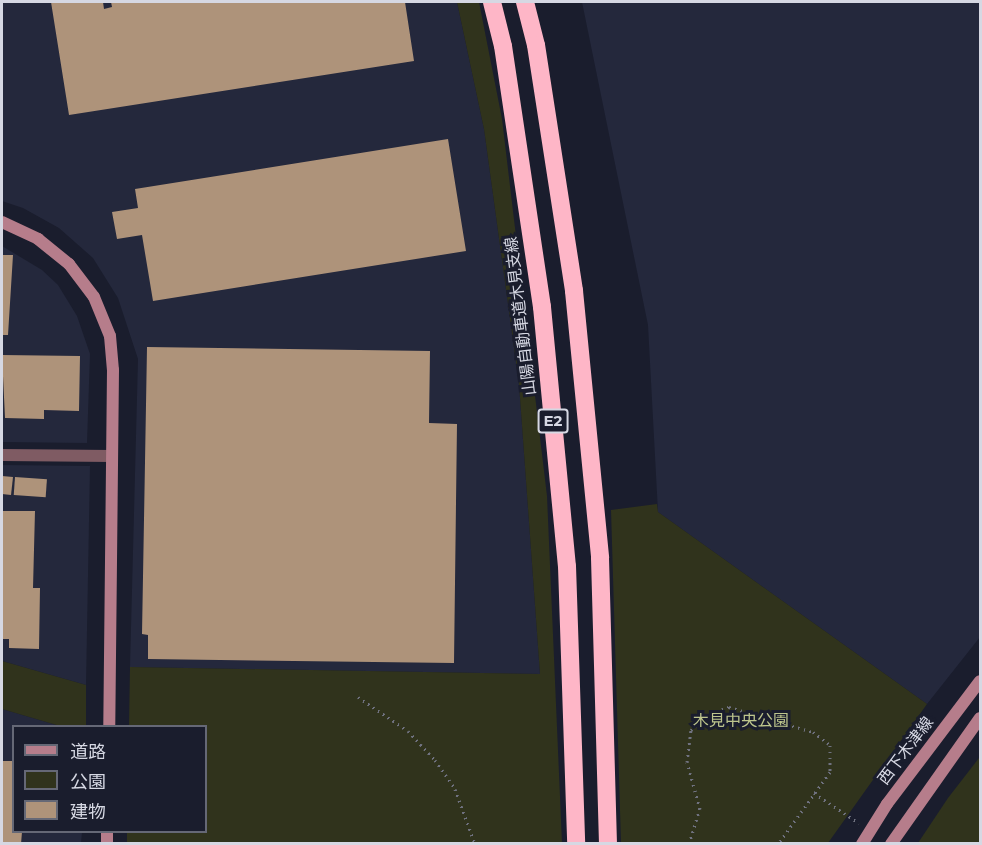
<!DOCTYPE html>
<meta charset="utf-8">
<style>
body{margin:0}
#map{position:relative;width:982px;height:845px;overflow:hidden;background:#1a1d2d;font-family:Montserrat,"Noto Sans JP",sans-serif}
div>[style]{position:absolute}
.built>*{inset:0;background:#24283c}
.green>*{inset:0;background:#30331c}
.building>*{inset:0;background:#ae937a;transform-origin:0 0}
.path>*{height:3px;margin-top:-1.5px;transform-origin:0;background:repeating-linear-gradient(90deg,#707280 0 1.5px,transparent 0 6px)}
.street>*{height:12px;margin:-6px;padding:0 6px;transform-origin:6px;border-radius:6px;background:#7f5b63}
.secondary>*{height:12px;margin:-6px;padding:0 6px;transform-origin:6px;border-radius:6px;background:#b67d8b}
.highway>*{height:18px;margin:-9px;padding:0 9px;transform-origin:9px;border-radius:9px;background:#feb6c7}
span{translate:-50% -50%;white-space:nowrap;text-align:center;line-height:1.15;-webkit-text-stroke:6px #1a1d2d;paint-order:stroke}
.shield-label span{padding:2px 4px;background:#1a1d2d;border:2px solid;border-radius:4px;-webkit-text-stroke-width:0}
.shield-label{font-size:15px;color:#d6d8e3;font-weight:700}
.street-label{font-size:16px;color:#d6d8e3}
.park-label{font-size:16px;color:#bdc58c}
.frame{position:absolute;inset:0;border:3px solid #d6d8e3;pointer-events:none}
.legend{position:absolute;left:12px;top:725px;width:195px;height:108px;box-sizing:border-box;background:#1a1d2d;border:2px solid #656876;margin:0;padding:8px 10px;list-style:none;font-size:18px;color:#d6d8e3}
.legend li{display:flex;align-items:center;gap:12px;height:30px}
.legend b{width:30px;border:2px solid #656876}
</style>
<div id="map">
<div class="built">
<div style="clip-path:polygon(2px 2px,457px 2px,484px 129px,519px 384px,540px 674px,130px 667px,138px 359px,118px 298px,93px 258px,59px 228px,23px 208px,2px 201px)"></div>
<div style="clip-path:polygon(582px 2px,980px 2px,980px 637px,927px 704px,658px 512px,648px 325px)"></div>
<div style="clip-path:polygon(2px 246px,42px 270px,58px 285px,77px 316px,90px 354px,87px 443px,2px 442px)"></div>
<div style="clip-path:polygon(2px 465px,90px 466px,86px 685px,2px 661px)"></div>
<div style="clip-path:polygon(2px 709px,60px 726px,14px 726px,14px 832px,82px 832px,81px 843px,2px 843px)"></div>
</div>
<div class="green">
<div style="clip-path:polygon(457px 2px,479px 2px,502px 119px,547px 496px,562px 843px,127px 843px,127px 832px,206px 832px,206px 726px,129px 726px,130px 667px,540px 674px,519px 384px,484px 129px)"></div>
<div style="clip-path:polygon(657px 504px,658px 512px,927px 704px,828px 843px,621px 843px,611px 510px)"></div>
<div style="clip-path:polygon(2px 661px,86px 685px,86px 726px,60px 726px,2px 709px)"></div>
<div style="clip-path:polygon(979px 758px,980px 843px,918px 843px,948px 798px)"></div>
</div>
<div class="building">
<div style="clip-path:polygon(51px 2px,103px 2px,104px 9px,112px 7px,111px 2px,405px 2px,414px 61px,69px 115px)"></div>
<div style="clip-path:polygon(448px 139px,466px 251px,153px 301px,142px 235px,117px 239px,112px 212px,138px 208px,135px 189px)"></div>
<div style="clip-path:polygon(2px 255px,13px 255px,8px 335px,2px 335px)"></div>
<div style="clip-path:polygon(147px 347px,430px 351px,429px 423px,457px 424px,454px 663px,148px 659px,148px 635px,142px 634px)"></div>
<div style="clip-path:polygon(2px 355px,80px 356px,79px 411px,44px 410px,44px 419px,5px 418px)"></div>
<div style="clip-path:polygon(2px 476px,13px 477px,11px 495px,2px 494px)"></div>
<div style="left:15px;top:477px;width:32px;height:18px;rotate:4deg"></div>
<div style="clip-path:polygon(2px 511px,35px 511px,33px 588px,40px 588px,39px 649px,9px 648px,9px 639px,2px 639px)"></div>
<div style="clip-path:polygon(2px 761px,14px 761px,14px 832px,22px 832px,21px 844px,2px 844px)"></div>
</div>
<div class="path">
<div style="left:358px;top:697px;width:60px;rotate:34.2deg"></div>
<div style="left:408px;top:731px;width:40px;rotate:47deg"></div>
<div style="left:435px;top:760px;width:35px;rotate:55deg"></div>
<div style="left:455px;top:789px;width:59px;rotate:70deg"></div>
<div style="left:814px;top:793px;width:54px;rotate:33.7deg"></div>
<div style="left:689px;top:844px;width:37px;rotate:-73deg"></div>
<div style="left:700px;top:809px;width:49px;rotate:-105.5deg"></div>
<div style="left:687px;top:762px;width:32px;rotate:-83deg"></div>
<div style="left:691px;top:730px;width:20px;rotate:-45deg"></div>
<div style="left:705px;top:716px;width:26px;rotate:-21deg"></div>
<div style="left:729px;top:707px;width:88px;rotate:16.6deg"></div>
<div style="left:813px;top:732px;width:21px;rotate:37deg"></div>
<div style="left:830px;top:745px;width:27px;rotate:90deg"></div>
<div style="left:830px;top:772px;width:89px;rotate:125.8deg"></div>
</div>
<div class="street">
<div style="left:2px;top:455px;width:110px;rotate:0.5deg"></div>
</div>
<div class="secondary">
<div style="left:2px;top:222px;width:40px;rotate:25deg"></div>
<div style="left:38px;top:239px;width:40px;rotate:39deg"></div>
<div style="left:69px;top:264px;width:41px;rotate:52.9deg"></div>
<div style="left:94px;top:297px;width:42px;rotate:67.7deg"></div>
<div style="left:110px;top:336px;width:34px;rotate:85deg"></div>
<div style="left:113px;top:370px;width:356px;rotate:90.6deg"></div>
<div style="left:107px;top:844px;width:12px;rotate:-90deg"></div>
<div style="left:862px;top:844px;width:47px;rotate:-58deg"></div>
<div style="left:887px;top:804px;width:154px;rotate:-52.9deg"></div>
<div style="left:891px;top:844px;width:154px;rotate:-54.8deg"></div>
</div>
<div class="highway">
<div style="left:492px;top:2px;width:45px;rotate:76deg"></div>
<div style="left:503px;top:46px;width:264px;rotate:81.5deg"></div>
<div style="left:542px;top:307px;width:260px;rotate:84.5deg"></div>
<div style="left:567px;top:566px;width:278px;rotate:88.1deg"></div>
<div style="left:525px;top:2px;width:44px;rotate:75.7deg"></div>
<div style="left:536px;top:45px;width:249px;rotate:81.2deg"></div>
<div style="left:574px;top:291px;width:268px;rotate:84.4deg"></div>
<div style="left:600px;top:558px;width:286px;rotate:88.4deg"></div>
</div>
<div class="shield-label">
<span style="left:553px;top:421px">E2</span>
</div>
<div class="street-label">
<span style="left:521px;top:316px;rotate:-97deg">山陽自動車道木見支線</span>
<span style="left:906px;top:751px;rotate:-53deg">西下木津線</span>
</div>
<div class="park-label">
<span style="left:741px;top:721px">木見中央公園</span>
</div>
<div class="frame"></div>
<ul class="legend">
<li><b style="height:8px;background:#b67d8b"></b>道路</li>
<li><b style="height:16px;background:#30331c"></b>公園</li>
<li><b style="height:16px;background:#ae937a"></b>建物</li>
</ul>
</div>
